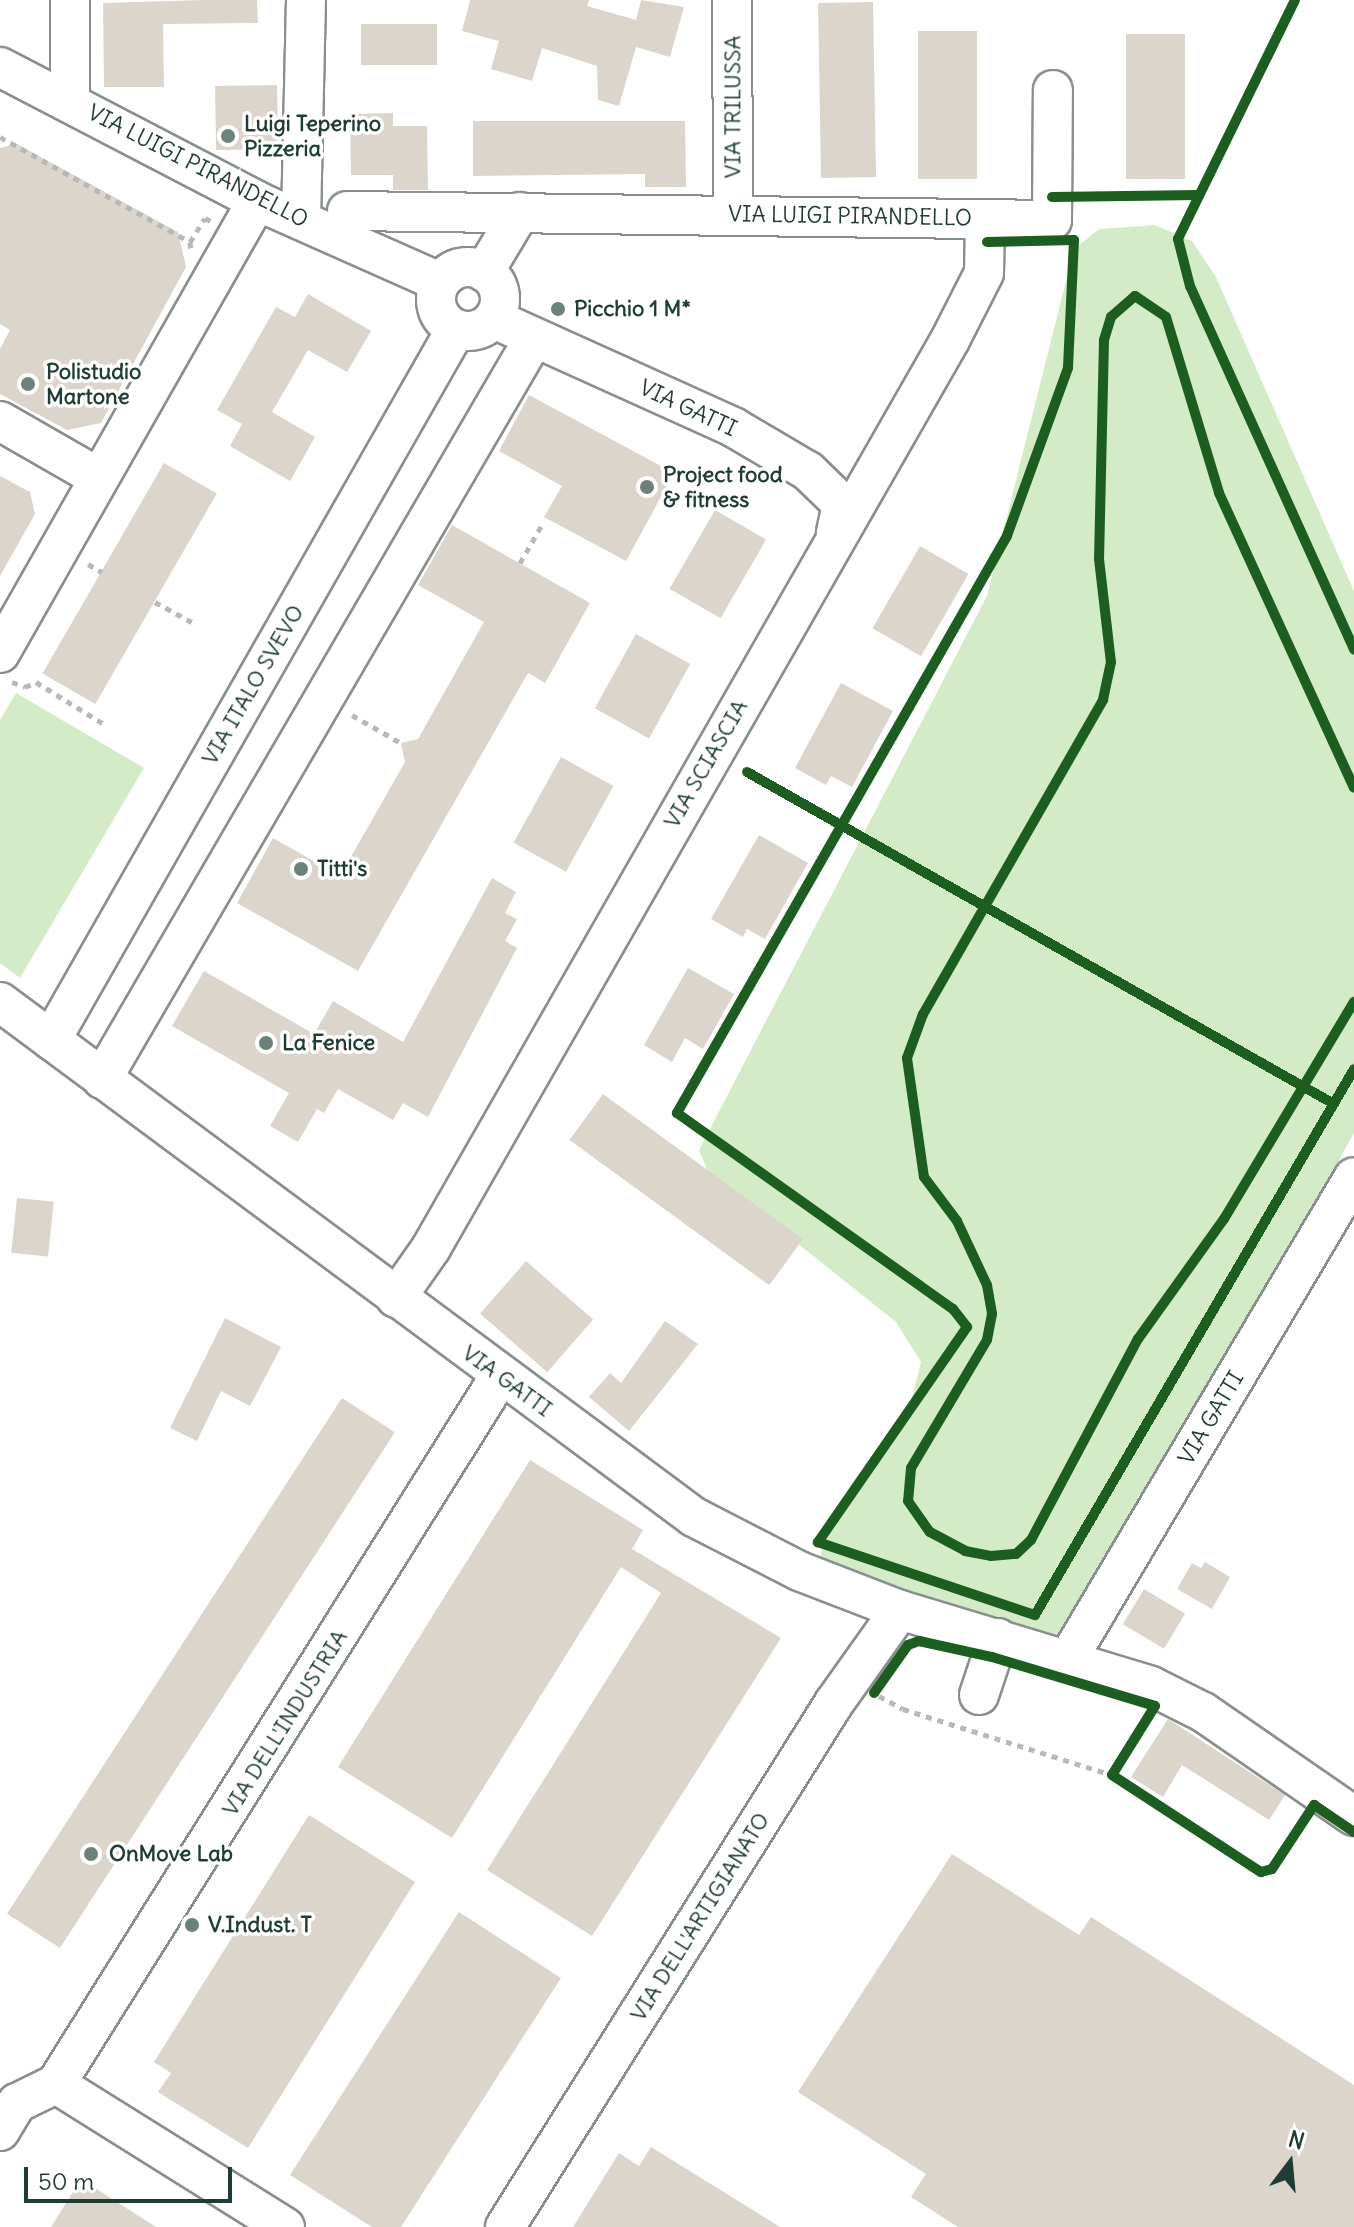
<!DOCTYPE html>
<style>
body{margin:0}
#map{position:relative;width:1354px;height:2227px;overflow:hidden;background:#fff;font-family:Delius,sans-serif}
div>[style]{position:absolute}
.green>*{inset:0;background:#d3ebc6}
.building>*{inset:0;background:#dbd5cc;transform-origin:0 0}
.path>*{height:5px;margin-top:-2.5px;transform-origin:0;background:repeating-linear-gradient(90deg,#b6b9b8 0 6px,transparent 0 12px)}
.roads{filter:drop-shadow(2px 0 #898f8d) drop-shadow(-2px 0 #898f8d) drop-shadow(0 2px #898f8d) drop-shadow(0 -2px #898f8d)}
.minor>*{height:38px;margin:-19px;padding:0 19px;transform-origin:19px;border-radius:19px;background:#fff}
.minor>.ring{margin:-19px;padding:0;box-sizing:content-box;background:none;border:38px solid #fff;border-radius:50%}
.cycleway>*{height:10px;margin:-5px;padding:0 5px;transform-origin:5px;border-radius:5px;background:#1b5e20}
.dots>*{width:22px;height:22px;translate:-50% -50%;box-sizing:border-box;border:4px solid #fff;border-radius:50%}
span{translate:-50% -50%;white-space:nowrap;text-align:center;line-height:1.15;-webkit-text-stroke:7px #fff;paint-order:stroke}
.street-label{font-size:22px;color:#1f3d34}
.poi-label{font-size:22px;color:#1f3d34;font-weight:700}
.left{translate:0 -50%;text-align:left}
.north{position:absolute;left:1250px;top:2123px;width:80px;height:80px;-webkit-text-stroke:6px #fff;paint-order:stroke;rotate:16deg;font-size:22px;font-weight:700;line-height:32px;text-align:center;color:#1f3d34}
.north::after{content:'';display:block;margin:auto;width:28px;height:36px;background:#1f3d34;clip-path:polygon(50% 0,100% 100%,50% 72%,0 100%)}
.scale{position:absolute;left:24px;top:2167px;width:208px;height:36px;box-sizing:border-box;border:4px solid #1f3d34;border-top:0;padding-left:10px;font-size:24px;line-height:28px;white-space:nowrap;color:#1f3d34;-webkit-text-stroke:6px #fff;paint-order:stroke}
</style>
<div id="map">
<div class="green">
<div style="clip-path:polygon(1155px 225px,1192px 241px,1216px 277px,1354px 591px,1354px 1133px,1085px 1618px,1075px 1632px,1042px 1644px,821px 1562px,822px 1542px,908px 1413px,921px 1362px,896px 1322px,708px 1172px,699px 1150px,987px 596px,1074px 249px,1099px 229px)"></div>
<div style="clip-path:polygon(16px 693px,144px 768px,20px 978px,0 963px,0 720px)"></div>
</div>
<div class="building">
<div style="clip-path:polygon(203px 0,257px 0,258px 23px,163px 24px,164px 87px,104px 87px,103px 3px)"></div>
<div style="clip-path:polygon(470px 0,589px 0,587px 6px,636px 20px,641px 0,684px 7px,670px 57px,636px 47px,619px 106px,598px 100px,597px 66px,542px 48px,532px 81px,491px 69px,499px 41px,462px 31px)"></div>
<div style="left:873px;top:2px;width:175px;height:55px;rotate:89deg"></div>
<div style="left:437px;top:24px;width:41px;height:76px;rotate:90deg"></div>
<div style="left:977px;top:31px;width:148px;height:59px;rotate:90deg"></div>
<div style="left:1185px;top:34px;width:145px;height:59px;rotate:90deg"></div>
<div style="left:277px;top:85px;width:64px;height:62px;rotate:89deg"></div>
<div style="clip-path:polygon(393px 113px,393px 126px,427px 126px,428px 190px,393px 190px,393px 175px,351px 175px,350px 114px)"></div>
<div style="clip-path:polygon(473px 121px,685px 121px,686px 187px,645px 187px,645px 174px,473px 176px)"></div>
<div style="clip-path:polygon(17px 144px,178px 232px,186px 267px,101px 423px,67px 430px,0 394px,0 349px,10px 330px,0 324px,0 148px)"></div>
<div style="clip-path:polygon(308px 294px,371px 331px,347px 372px,308px 350px,272px 412px,315px 437px,290px 481px,230px 446px,242px 424px,217px 410px,276px 307px,295px 317px)"></div>
<div style="clip-path:polygon(529px 395px,674px 473px,626px 561px,544px 517px,562px 486px,499px 451px)"></div>
<div style="left:164px;top:463px;width:61px;height:243px;rotate:30deg"></div>
<div style="clip-path:polygon(0 476px,30px 492px,35px 514px,0 576px)"></div>
<div style="left:715px;top:510px;width:59px;height:91px;rotate:30deg"></div>
<div style="clip-path:polygon(452px 525px,590px 603px,545px 683px,528px 673px,358px 971px,237px 903px,273px 838px,340px 876px,405px 762px,401px 743px,418px 739px,484px 622px,418px 585px)"></div>
<div style="left:920px;top:546px;width:56px;height:95px;rotate:30deg"></div>
<div style="left:636px;top:634px;width:62px;height:85px;rotate:29deg"></div>
<div style="clip-path:polygon(841px 683px,893px 711px,852px 787px,831px 776px,826px 785px,795px 768px)"></div>
<div style="left:561px;top:757px;width:60px;height:98px;rotate:29deg"></div>
<div style="clip-path:polygon(759px 835px,808px 863px,765px 939px,747px 929px,743px 937px,711px 919px)"></div>
<div style="clip-path:polygon(492px 878px,516px 892px,505px 913px,517px 919px,505px 941px,517px 948px,428px 1117px,403px 1103px,393px 1120px,338px 1089px,324px 1113px,317px 1109px,298px 1142px,270px 1126px,289px 1093px,172px 1026px,204px 971px,314px 1034px,333px 1001px,403px 1042px)"></div>
<div style="clip-path:polygon(688px 968px,734px 994px,703px 1049px,685px 1038px,672px 1062px,644px 1045px)"></div>
<div style="left:603px;top:1094px;width:247px;height:57px;rotate:36deg"></div>
<div style="left:17px;top:1198px;width:37px;height:55px;rotate:6deg"></div>
<div style="left:526px;top:1261px;width:89px;height:70px;rotate:41deg"></div>
<div style="clip-path:polygon(225px 1318px,281px 1347px,250px 1406px,221px 1391px,197px 1441px,170px 1428px)"></div>
<div style="clip-path:polygon(665px 1321px,698px 1344px,629px 1431px,589px 1397px,610px 1373px,621px 1383px)"></div>
<div style="left:342px;top:1398px;width:63px;height:615px;rotate:33deg"></div>
<div style="clip-path:polygon(530px 1460px,643px 1530px,632px 1549px,781px 1638px,592px 1936px,487px 1870px,661px 1593px,621px 1567px,452px 1838px,338px 1767px)"></div>
<div style="clip-path:polygon(1205px 1562px,1230px 1577px,1212px 1609px,1177px 1589px,1192px 1563px,1201px 1568px)"></div>
<div style="left:1144px;top:1589px;width:48px;height:41px;rotate:31deg"></div>
<div style="clip-path:polygon(1168px 1719px,1285px 1795px,1269px 1820px,1182px 1765px,1163px 1797px,1131px 1777px)"></div>
<div style="clip-path:polygon(309px 1815px,415px 1882px,248px 2148px,158px 2092px,171px 2073px,154px 2062px)"></div>
<div style="clip-path:polygon(952px 1854px,1079px 1935px,1091px 1917px,1354px 2085px,1354px 2227px,958px 2227px,911px 2197px,926px 2174px,798px 2092px)"></div>
<div style="clip-path:polygon(459px 1912px,561px 1978px,401px 2227px,372px 2227px,290px 2175px)"></div>
<div style="clip-path:polygon(651px 2147px,780px 2227px,573px 2227px,619px 2153px,639px 2166px)"></div>
<div style="clip-path:polygon(81px 2179px,156px 2227px,51px 2227px)"></div>
</div>
<div class="path">
<div style="left:0;top:137px;width:217px;rotate:28.9deg"></div>
<div style="left:190px;top:242px;width:9px;rotate:84deg"></div>
<div style="left:190px;top:242px;width:28px;rotate:-58deg"></div>
<div style="left:205px;top:218px;width:7px;rotate:27deg"></div>
<div style="left:520px;top:563px;width:46px;rotate:-60.1deg"></div>
<div style="left:88px;top:564px;width:16px;rotate:30deg"></div>
<div style="left:155px;top:602px;width:48px;rotate:28.7deg"></div>
<div style="left:12px;top:682px;width:14px;rotate:21deg"></div>
<div style="left:25px;top:687px;width:12px;rotate:-24deg"></div>
<div style="left:36px;top:682px;width:80px;rotate:31.7deg"></div>
<div style="left:352px;top:715px;width:56px;rotate:29.7deg"></div>
<div style="left:879px;top:1696px;width:27px;rotate:28deg"></div>
<div style="left:903px;top:1709px;width:219px;rotate:17.5deg"></div>
</div>
<div class="roads">
<div class="minor">
<div style="left:732px;top:0;width:214px;rotate:89.7deg"></div>
<div style="left:0;top:67px;width:290px;rotate:27.5deg"></div>
<div style="left:257px;top:201px;width:200px;rotate:23.9deg"></div>
<div style="left:70px;top:101px;width:101px;rotate:-90deg"></div>
<div style="left:347px;top:211px;width:705px;rotate:0.73deg"></div>
<div style="left:1052px;top:220px;width:130px;rotate:-89.6deg"></div>
<div style="left:301px;top:220px;width:220px;rotate:-88.7deg"></div>
<div class="ring" style="left:436px;top:267px;width:26px;height:26px"></div>
<div style="left:484px;top:272px;width:70px;rotate:-59deg"></div>
<div style="left:494px;top:319px;width:262px;rotate:24.3deg"></div>
<div style="left:733px;top:427px;width:87px;rotate:30.4deg"></div>
<div style="left:808px;top:471px;width:47px;rotate:44.1deg"></div>
<div style="left:842px;top:504px;width:30px;rotate:102deg"></div>
<div style="left:0;top:421px;width:114px;rotate:29.9deg"></div>
<div style="left:0;top:653px;width:520px;rotate:-60.38deg"></div>
<div style="left:0;top:1002px;width:864px;rotate:36.58deg"></div>
<div style="left:694px;top:1517px;width:118px;rotate:27.2deg"></div>
<div style="left:799px;top:1571px;width:108px;rotate:21.1deg"></div>
<div style="left:900px;top:1610px;width:262px;rotate:16.8deg"></div>
<div style="left:1151px;top:1686px;width:58px;rotate:26.6deg"></div>
<div style="left:1203px;top:1712px;width:183px;rotate:34.6deg"></div>
<div style="left:51px;top:1040px;width:818px;rotate:-60.33deg"></div>
<div style="left:102px;top:1079px;width:858px;rotate:-59.76deg"></div>
<div style="left:396px;top:1298px;width:61px;rotate:-55deg"></div>
<div style="left:431px;top:1248px;width:1046px;rotate:-60.25deg"></div>
<div style="left:950px;top:340px;width:75px;rotate:-63.1deg"></div>
<div style="left:984px;top:273px;width:54px;rotate:-88.9deg"></div>
<div style="left:1068px;top:1659px;width:560px;rotate:-59.32deg"></div>
<div style="left:979px;top:1695px;width:60px;rotate:-71.6deg"></div>
<div style="left:56px;top:2084px;width:270px;rotate:32deg"></div>
<div style="left:0;top:2131px;width:33px;rotate:-59deg"></div>
<div style="left:17px;top:2103px;width:43px;rotate:-26deg"></div>
<div style="left:56px;top:2084px;width:836px;rotate:-57.91deg"></div>
<div style="left:505px;top:2227px;width:619px;rotate:-57.88deg"></div>
<div style="left:834px;top:1703px;width:114px;rotate:-54.6deg"></div>
</div>
</div>
<div class="cycleway">
<div style="left:1295px;top:0;width:266px;rotate:116.1deg"></div>
<div style="left:1178px;top:239px;width:49px;rotate:75.7deg"></div>
<div style="left:1190px;top:286px;width:399px;rotate:65.7deg"></div>
<div style="left:1052px;top:197px;width:147px;rotate:-0.8deg"></div>
<div style="left:987px;top:242px;width:87px;rotate:-1.3deg"></div>
<div style="left:1074px;top:240px;width:128px;rotate:92.7deg"></div>
<div style="left:1068px;top:368px;width:179px;rotate:110deg"></div>
<div style="left:1007px;top:536px;width:665px;rotate:119.77deg"></div>
<div style="left:677px;top:1113px;width:339px;rotate:35.4deg"></div>
<div style="left:953px;top:1309px;width:23px;rotate:52deg"></div>
<div style="left:967px;top:1327px;width:262px;rotate:124.7deg"></div>
<div style="left:818px;top:1542px;width:229px;rotate:18.6deg"></div>
<div style="left:1035px;top:1615px;width:632px;rotate:-59.7deg"></div>
<div style="left:1135px;top:296px;width:32px;rotate:139deg"></div>
<div style="left:1111px;top:317px;width:24px;rotate:107deg"></div>
<div style="left:1104px;top:340px;width:219px;rotate:91.3deg"></div>
<div style="left:1099px;top:559px;width:104px;rotate:83.4deg"></div>
<div style="left:1111px;top:662px;width:39px;rotate:102deg"></div>
<div style="left:1103px;top:700px;width:362px;rotate:119.8deg"></div>
<div style="left:923px;top:1014px;width:47px;rotate:110deg"></div>
<div style="left:907px;top:1058px;width:120px;rotate:81.9deg"></div>
<div style="left:924px;top:1177px;width:55px;rotate:53.1deg"></div>
<div style="left:957px;top:1221px;width:71px;rotate:64.9deg"></div>
<div style="left:987px;top:1285px;width:29px;rotate:80deg"></div>
<div style="left:992px;top:1314px;width:26px;rotate:101deg"></div>
<div style="left:987px;top:1340px;width:149px;rotate:120.7deg"></div>
<div style="left:911px;top:1468px;width:33px;rotate:95deg"></div>
<div style="left:908px;top:1501px;width:38px;rotate:55deg"></div>
<div style="left:930px;top:1532px;width:40px;rotate:28deg"></div>
<div style="left:965px;top:1551px;width:26px;rotate:11deg"></div>
<div style="left:991px;top:1556px;width:25px;rotate:-5deg"></div>
<div style="left:1016px;top:1554px;width:21px;rotate:-43deg"></div>
<div style="left:1031px;top:1540px;width:228px;rotate:-62deg"></div>
<div style="left:1138px;top:1339px;width:148px;rotate:-54.4deg"></div>
<div style="left:1224px;top:1219px;width:253px;rotate:-59.1deg"></div>
<div style="left:1135px;top:296px;width:37px;rotate:34deg"></div>
<div style="left:1166px;top:317px;width:184px;rotate:73.2deg"></div>
<div style="left:1219px;top:493px;width:324px;rotate:65.4deg"></div>
<div style="left:747px;top:772px;width:674px;rotate:29.49deg"></div>
<div style="left:874px;top:1693px;width:59px;rotate:-54.7deg"></div>
<div style="left:908px;top:1645px;width:12px;rotate:-20deg"></div>
<div style="left:919px;top:1641px;width:75px;rotate:12.4deg"></div>
<div style="left:992px;top:1657px;width:170px;rotate:16.7deg"></div>
<div style="left:1155px;top:1706px;width:81px;rotate:121.9deg"></div>
<div style="left:1112px;top:1775px;width:178px;rotate:33.1deg"></div>
<div style="left:1261px;top:1872px;width:11px;rotate:-15deg"></div>
<div style="left:1272px;top:1869px;width:77px;rotate:-56.7deg"></div>
<div style="left:1314px;top:1805px;width:48px;rotate:34deg"></div>
</div>
<div class="dots">
<div style="left:228px;top:136px;background:#6d817b"></div>
<div style="left:558px;top:309px;background:#6d817b"></div>
<div style="left:28px;top:384px;background:#6d817b"></div>
<div style="left:647px;top:487px;background:#6d817b"></div>
<div style="left:301px;top:869px;background:#6d817b"></div>
<div style="left:266px;top:1043px;background:#6d817b"></div>
<div style="left:91px;top:1854px;background:#6d817b"></div>
<div style="left:192px;top:1925px;background:#6d817b"></div>
</div>
<div class="street-label">
<span style="left:733px;top:107px;rotate:-90deg">VIA TRILUSSA</span>
<span style="left:198px;top:166px;rotate:27deg">VIA LUIGI PIRANDELLO</span>
<span style="left:850px;top:216px;rotate:1deg">VIA LUIGI PIRANDELLO</span>
<span style="left:688px;top:408px;rotate:25deg">VIA GATTI</span>
<span style="left:253px;top:685px;rotate:-60deg">VIA ITALO SVEVO</span>
<span style="left:706px;top:764px;rotate:-60deg">VIA SCIASCIA</span>
<span style="left:507px;top:1381px;rotate:36deg">VIA GATTI</span>
<span style="left:1211px;top:1418px;rotate:-59deg">VIA GATTI</span>
<span style="left:285px;top:1723px;rotate:-58deg">VIA DELL'INDUSTRIA</span>
<span style="left:700px;top:1917px;rotate:-58deg">VIA DELL'ARTIGIANATO</span>
</div>
<div class="poi-label">
<span class="left" style="left:244px;top:136px">Luigi Teperino<br>Pizzeria</span>
<span class="left" style="left:574px;top:309px">Picchio 1 M*</span>
<span class="left" style="left:46px;top:384px">Polistudio<br>Martone</span>
<span class="left" style="left:663px;top:487px">Project food<br>&amp; fitness</span>
<span class="left" style="left:317px;top:869px">Titti's</span>
<span class="left" style="left:282px;top:1043px">La Fenice</span>
<span class="left" style="left:109px;top:1854px">OnMove Lab</span>
<span class="left" style="left:208px;top:1925px">V.Indust. T</span>
</div>
<div class="north">N</div>
<div class="scale">50 m</div>
</div>
